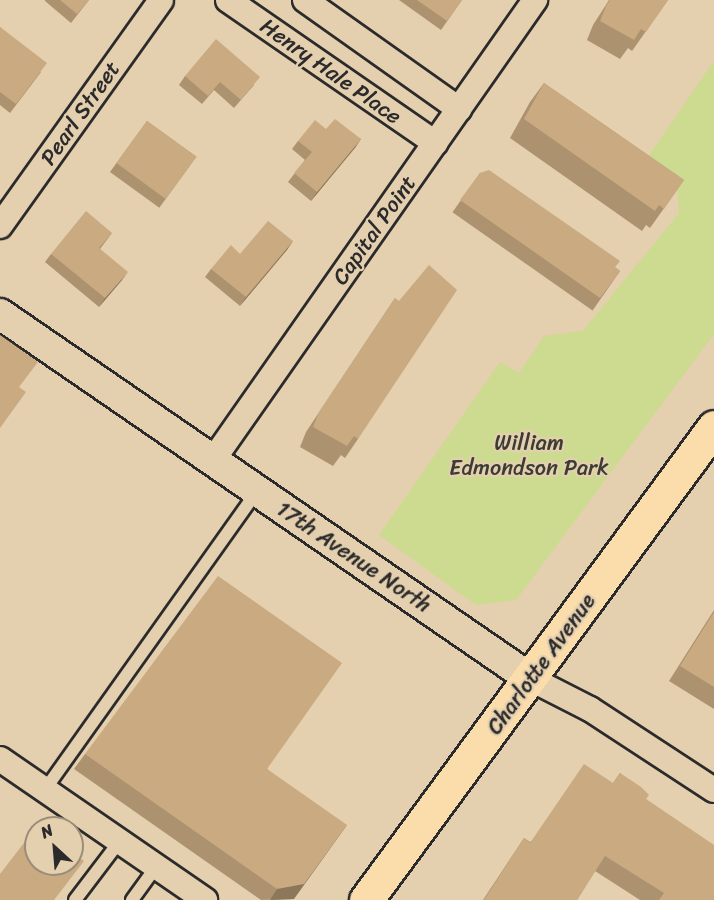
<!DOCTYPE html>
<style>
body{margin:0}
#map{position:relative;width:714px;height:900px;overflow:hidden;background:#e4cfae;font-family:Sriracha,sans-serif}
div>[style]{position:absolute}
.green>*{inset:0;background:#ccdb8f}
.roads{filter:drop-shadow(2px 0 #2b2b2b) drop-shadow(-2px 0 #2b2b2b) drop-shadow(0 2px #2b2b2b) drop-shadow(0 -2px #2b2b2b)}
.service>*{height:12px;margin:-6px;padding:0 6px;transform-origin:6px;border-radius:6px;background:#e4cfae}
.minor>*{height:24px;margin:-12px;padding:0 12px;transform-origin:12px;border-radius:12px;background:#e4cfae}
.tertiary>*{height:30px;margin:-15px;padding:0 15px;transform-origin:15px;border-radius:15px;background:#e4cfae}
.primary>*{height:33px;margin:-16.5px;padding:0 16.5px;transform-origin:16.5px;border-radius:16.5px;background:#fbddab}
.wall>*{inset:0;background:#ad926f;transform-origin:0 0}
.shaded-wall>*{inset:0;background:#8d775a}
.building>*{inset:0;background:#c9aa81;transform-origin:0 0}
span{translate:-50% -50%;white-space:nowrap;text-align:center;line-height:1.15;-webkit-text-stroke:4.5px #e4cfae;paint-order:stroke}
.street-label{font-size:22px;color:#2b2b2b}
.park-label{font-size:22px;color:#3b3d35}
.north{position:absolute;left:24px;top:816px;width:60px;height:60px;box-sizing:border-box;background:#e4cfae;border:2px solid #9a8d7a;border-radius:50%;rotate:334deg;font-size:16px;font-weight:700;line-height:24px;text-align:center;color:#2b2b2b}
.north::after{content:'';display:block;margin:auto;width:21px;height:27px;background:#2b2b2b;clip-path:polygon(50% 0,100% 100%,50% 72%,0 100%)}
</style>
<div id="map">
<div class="green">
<div style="clip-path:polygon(714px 61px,714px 334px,516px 600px,476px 605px,379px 535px,500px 362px,519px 373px,544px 336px,583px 331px,679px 213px,677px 186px,647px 158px)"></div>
</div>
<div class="roads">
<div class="service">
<div style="left:44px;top:791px;width:368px;rotate:-54.6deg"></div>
<div style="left:75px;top:900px;width:73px;rotate:-52.8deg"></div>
<div style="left:132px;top:900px;width:41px;rotate:-54deg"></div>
</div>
<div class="minor">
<div style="left:228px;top:0;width:252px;rotate:34.6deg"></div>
<div style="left:305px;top:0;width:189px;rotate:35.3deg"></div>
<div style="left:0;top:226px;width:277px;rotate:-54.5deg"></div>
<div style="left:213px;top:460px;width:562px;rotate:-55.01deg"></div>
<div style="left:531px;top:679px;width:66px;rotate:27deg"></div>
<div style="left:590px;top:709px;width:148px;rotate:33.2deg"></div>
<div style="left:0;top:759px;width:249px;rotate:34.5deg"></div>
</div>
<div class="tertiary">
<div style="left:0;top:314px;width:644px;rotate:34.5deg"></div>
</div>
<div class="primary">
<div style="left:366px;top:900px;width:587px;rotate:-53.66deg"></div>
</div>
</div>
<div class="wall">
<div style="clip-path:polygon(45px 0,89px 0,71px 23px,45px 1px)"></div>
<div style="clip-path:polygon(399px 0,462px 0,441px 30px)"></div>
<div style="clip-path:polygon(609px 0,668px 0,632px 51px,628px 48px,620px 59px,587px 40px,593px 25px)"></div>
<div style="clip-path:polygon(0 27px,41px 72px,10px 113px,0 105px)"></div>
<div style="clip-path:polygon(185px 76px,254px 85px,234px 108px,214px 90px,202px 104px,179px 85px)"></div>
<div style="clip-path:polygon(544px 83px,684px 180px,650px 228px,646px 225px,642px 231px,510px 138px,530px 102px)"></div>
<div style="left:147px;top:121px;width:61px;height:63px;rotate:36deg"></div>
<div style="clip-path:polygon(326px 129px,361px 139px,311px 201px,288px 182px,305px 160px,292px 149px,298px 141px)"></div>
<div style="left:480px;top:173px;width:171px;height:48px;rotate:35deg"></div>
<div style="clip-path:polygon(112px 233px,100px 249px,122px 280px,99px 307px,45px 262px,51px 254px)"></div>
<div style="clip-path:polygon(293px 241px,240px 306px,205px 277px,211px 269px)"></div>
<div style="clip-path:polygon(395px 298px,358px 439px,345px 458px,341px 455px,333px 466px,300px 447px,306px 432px)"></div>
<div style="clip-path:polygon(714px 610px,714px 709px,669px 681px)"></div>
<div style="clip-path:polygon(85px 754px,268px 769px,294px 899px,261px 900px,74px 769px)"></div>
<div style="clip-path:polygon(620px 773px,646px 799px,714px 900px,640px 900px,595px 871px,577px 900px,483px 900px,524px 838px,530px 842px,613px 783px)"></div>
</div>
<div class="shaded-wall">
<div style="clip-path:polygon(361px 139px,355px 148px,311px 201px,317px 192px)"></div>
<div style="clip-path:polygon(293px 241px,287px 250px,240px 306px,246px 297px)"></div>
<div style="clip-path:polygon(128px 272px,122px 280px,99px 307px,105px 298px)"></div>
<div style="clip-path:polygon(347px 825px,294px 899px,270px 900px,277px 889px)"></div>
</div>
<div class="building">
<div style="clip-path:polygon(60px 0,89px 0,77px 14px)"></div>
<div style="clip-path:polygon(417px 0,462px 0,447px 21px)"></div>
<div style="clip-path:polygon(610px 0,668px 0,646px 32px,641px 29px,634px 40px,600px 21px,606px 6px)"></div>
<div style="clip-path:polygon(0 27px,47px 63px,16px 104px,0 92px)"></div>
<div style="clip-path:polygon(216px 39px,260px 77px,241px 100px,220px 82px,208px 96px,185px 76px)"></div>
<div style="clip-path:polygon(544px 83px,684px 180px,664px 209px,659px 205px,655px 211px,524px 119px)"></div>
<div style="clip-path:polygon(335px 119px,361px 139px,317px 192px,294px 173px,312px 152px,298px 141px,315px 120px,326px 129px)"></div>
<div style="left:147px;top:121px;width:61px;height:52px;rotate:36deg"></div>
<div style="clip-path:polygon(489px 170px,620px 261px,615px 267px,620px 271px,600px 298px,460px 200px,480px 173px)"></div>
<div style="clip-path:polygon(86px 211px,112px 233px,99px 248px,128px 272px,105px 298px,51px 254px)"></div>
<div style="clip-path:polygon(268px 221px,293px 241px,246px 297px,211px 269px,231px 245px,240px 254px)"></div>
<div style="clip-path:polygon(429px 265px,457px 290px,358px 439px,354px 436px,347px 446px,313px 427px,319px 412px,395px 298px,399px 301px)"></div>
<div style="clip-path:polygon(0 335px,38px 362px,19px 387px,26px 392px,0 428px)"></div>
<div style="clip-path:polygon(218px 576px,342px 663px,267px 769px,347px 825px,304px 884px,277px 889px,85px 754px)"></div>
<div style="clip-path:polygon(714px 612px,714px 687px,680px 666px)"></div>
<div style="clip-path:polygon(584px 764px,613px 783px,620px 773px,641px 787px,649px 795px,646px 799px,714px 845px,714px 900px,659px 900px,664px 893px,605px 856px,577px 900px,484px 900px,524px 838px,530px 843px)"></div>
<div style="clip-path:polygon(37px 826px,40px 828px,36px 828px,36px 864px,72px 864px,72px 852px,84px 861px,54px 900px,0 900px,0 874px)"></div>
</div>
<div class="street-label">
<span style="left:331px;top:71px;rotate:35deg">Henry Hale Place</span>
<span style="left:80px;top:113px;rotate:-55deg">Pearl Street</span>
<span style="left:374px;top:230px;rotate:-55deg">Capital Point</span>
<span style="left:354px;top:557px;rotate:34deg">17th Avenue North</span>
<span style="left:541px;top:664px;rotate:-54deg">Charlotte Avenue</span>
</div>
<div class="park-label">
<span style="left:529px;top:455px">William<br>Edmondson Park</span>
</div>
<div class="north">N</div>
</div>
